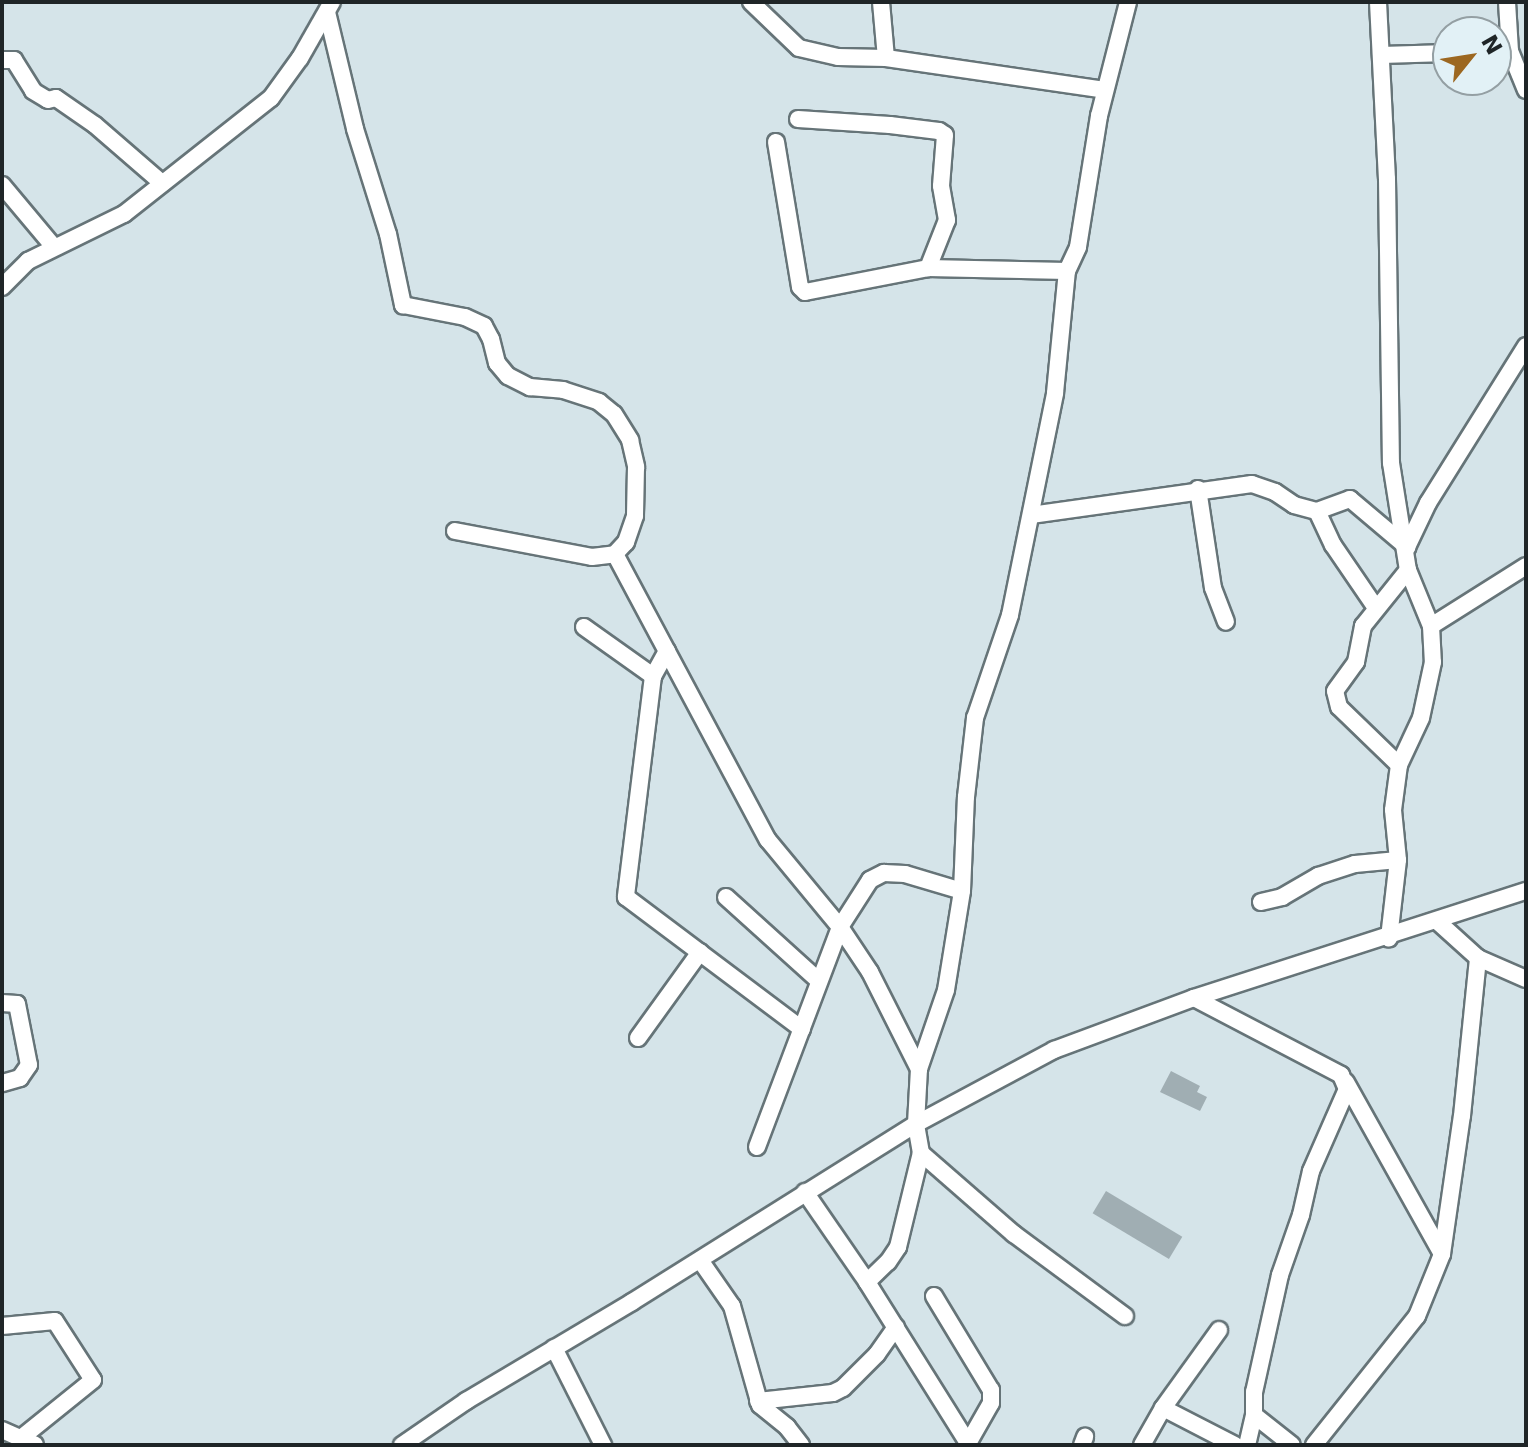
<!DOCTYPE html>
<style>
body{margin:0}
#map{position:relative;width:1528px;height:1447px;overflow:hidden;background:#d5e4e9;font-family:"DejaVu Sans",sans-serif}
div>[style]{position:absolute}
.building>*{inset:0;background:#a0aeb3;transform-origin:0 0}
.roads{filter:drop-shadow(2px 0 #667478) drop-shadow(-2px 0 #667478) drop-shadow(0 2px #667478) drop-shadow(0 -2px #667478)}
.street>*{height:16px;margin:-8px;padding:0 8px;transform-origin:8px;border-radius:8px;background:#fff}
span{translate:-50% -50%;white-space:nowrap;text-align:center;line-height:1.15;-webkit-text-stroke:6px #e2f1f6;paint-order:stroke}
.frame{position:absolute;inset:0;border:4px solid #1f2527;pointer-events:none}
.north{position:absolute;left:1432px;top:16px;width:80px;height:80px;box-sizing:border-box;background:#e2f1f6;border:2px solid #949fa3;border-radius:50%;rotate:60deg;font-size:22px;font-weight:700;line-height:32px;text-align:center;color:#1f2527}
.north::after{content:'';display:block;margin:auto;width:28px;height:36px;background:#9c6720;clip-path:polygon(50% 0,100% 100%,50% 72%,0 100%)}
</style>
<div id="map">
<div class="building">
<div style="clip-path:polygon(1171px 1071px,1200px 1086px,1197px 1092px,1207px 1097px,1200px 1111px,1160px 1092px)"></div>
<div style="left:1106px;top:1191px;width:89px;height:26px;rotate:31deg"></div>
</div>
<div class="roads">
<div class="street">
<div style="left:751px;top:2px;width:66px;rotate:43.8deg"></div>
<div style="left:799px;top:48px;width:40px;rotate:13deg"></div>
<div style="left:838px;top:57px;width:48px;rotate:1.2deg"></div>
<div style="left:881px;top:2px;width:56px;rotate:84.9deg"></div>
<div style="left:886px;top:58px;width:221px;rotate:8.3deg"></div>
<div style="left:1378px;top:2px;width:177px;rotate:87.1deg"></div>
<div style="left:1387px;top:179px;width:284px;rotate:89.2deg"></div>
<div style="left:1391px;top:463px;width:108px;rotate:81deg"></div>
<div style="left:1408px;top:570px;width:61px;rotate:67.7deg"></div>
<div style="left:1431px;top:626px;width:36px;rotate:87deg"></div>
<div style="left:1433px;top:662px;width:57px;rotate:102.1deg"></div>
<div style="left:1421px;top:718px;width:52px;rotate:115.1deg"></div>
<div style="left:1399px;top:765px;width:45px;rotate:97.6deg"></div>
<div style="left:1393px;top:810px;width:50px;rotate:84.3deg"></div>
<div style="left:1398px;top:860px;width:79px;rotate:96.6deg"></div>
<div style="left:1507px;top:2px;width:49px;rotate:86.5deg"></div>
<div style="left:1510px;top:51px;width:42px;rotate:67.7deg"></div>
<div style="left:327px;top:12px;width:120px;rotate:76.5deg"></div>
<div style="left:355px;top:129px;width:110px;rotate:72.6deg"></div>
<div style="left:388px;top:234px;width:73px;rotate:78.1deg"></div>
<div style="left:403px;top:305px;width:63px;rotate:11deg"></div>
<div style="left:465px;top:317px;width:21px;rotate:25deg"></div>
<div style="left:484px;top:326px;width:15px;rotate:62deg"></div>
<div style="left:491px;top:339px;width:25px;rotate:76deg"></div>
<div style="left:497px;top:363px;width:17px;rotate:50deg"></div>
<div style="left:508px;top:376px;width:25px;rotate:27deg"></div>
<div style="left:530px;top:387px;width:33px;rotate:5deg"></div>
<div style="left:563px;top:390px;width:38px;rotate:18deg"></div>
<div style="left:599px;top:402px;width:19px;rotate:39deg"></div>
<div style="left:614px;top:414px;width:31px;rotate:58deg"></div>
<div style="left:630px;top:440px;width:28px;rotate:77deg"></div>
<div style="left:636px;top:467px;width:49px;rotate:91.2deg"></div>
<div style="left:635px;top:516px;width:28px;rotate:109deg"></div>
<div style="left:626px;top:542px;width:16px;rotate:133deg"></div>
<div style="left:1381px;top:55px;width:67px;rotate:-1.7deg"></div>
<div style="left:2px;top:60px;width:12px"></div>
<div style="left:14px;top:60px;width:36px;rotate:58deg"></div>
<div style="left:33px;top:91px;width:17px;rotate:31deg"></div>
<div style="left:48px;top:100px;width:8px;rotate:-14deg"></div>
<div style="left:56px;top:98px;width:47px;rotate:34.7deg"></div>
<div style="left:95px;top:125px;width:89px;rotate:40.9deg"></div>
<div style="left:798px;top:119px;width:92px;rotate:3.7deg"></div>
<div style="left:890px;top:125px;width:49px;rotate:7deg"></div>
<div style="left:939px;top:131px;width:7px;rotate:34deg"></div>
<div style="left:945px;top:135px;width:51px;rotate:94.5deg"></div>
<div style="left:941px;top:186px;width:35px;rotate:80deg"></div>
<div style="left:947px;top:220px;width:52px;rotate:111.6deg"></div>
<div style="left:776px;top:142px;width:147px;rotate:80.6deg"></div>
<div style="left:800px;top:287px;width:7px;rotate:45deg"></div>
<div style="left:805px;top:292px;width:125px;rotate:-11deg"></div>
<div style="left:928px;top:268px;width:139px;rotate:1.2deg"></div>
<div style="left:2px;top:185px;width:81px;rotate:50deg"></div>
<div style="left:2px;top:287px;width:37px;rotate:-45deg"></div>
<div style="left:28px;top:261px;width:107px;rotate:-26.1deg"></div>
<div style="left:124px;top:214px;width:187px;rotate:-38.3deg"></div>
<div style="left:271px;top:98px;width:49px;rotate:-54.1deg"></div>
<div style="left:300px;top:58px;width:64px;rotate:-60.3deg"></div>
<div style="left:1198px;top:489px;width:100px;rotate:81.4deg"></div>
<div style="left:1213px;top:588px;width:36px;rotate:69deg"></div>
<div style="left:1317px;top:511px;width:38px;rotate:65deg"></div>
<div style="left:1333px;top:545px;width:76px;rotate:55.7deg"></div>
<div style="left:1031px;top:515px;width:223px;rotate:-8deg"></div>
<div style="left:1252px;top:484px;width:24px;rotate:19deg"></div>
<div style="left:1275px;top:492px;width:23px;rotate:34deg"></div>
<div style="left:1294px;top:505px;width:24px;rotate:15deg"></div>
<div style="left:1317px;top:511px;width:35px;rotate:-20deg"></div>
<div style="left:1350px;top:499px;width:75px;rotate:40.1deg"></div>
<div style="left:1407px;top:547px;width:49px;rotate:-64.5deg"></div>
<div style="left:1428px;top:503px;width:185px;rotate:-58deg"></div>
<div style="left:455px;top:531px;width:139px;rotate:10.7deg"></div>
<div style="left:592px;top:557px;width:23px;rotate:-7deg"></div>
<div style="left:615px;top:554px;width:324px;rotate:61.9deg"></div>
<div style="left:768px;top:840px;width:113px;rotate:50.4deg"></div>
<div style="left:840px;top:927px;width:54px;rotate:56.3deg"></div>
<div style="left:870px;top:972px;width:109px;rotate:63.2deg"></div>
<div style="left:1431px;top:626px;width:112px;rotate:-32.3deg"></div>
<div style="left:584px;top:627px;width:85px;rotate:35.4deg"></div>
<div style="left:667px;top:651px;width:29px;rotate:119deg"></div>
<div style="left:653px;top:676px;width:223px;rotate:97deg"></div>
<div style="left:626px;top:897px;width:220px;rotate:36.9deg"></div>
<div style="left:1399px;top:765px;width:83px;rotate:-136deg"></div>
<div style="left:1339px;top:707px;width:16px;rotate:-104deg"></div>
<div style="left:1335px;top:691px;width:36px;rotate:-54deg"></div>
<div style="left:1356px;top:662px;width:37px;rotate:-79deg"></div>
<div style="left:1363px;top:626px;width:72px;rotate:-51.2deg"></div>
<div style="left:726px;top:897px;width:124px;rotate:42.1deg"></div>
<div style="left:1261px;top:902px;width:22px;rotate:-13deg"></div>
<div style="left:1282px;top:897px;width:42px;rotate:-30.3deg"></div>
<div style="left:1318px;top:876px;width:39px;rotate:-18deg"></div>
<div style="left:1355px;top:864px;width:43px;rotate:-5.3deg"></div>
<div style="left:1437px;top:921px;width:55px;rotate:42.1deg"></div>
<div style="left:1478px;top:958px;width:52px;rotate:23.6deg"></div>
<div style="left:1194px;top:998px;width:166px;rotate:27.6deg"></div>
<div style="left:1341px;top:1075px;width:15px;rotate:67deg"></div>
<div style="left:1347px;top:1089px;width:90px;rotate:113.7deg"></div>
<div style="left:1311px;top:1171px;width:45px;rotate:102.8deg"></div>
<div style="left:1301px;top:1215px;width:64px;rotate:109.3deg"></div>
<div style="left:1280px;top:1275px;width:120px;rotate:102.5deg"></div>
<div style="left:1254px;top:1392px;width:23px;rotate:90deg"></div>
<div style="left:1254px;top:1415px;width:31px;rotate:103deg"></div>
<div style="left:2px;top:1003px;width:15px;rotate:4deg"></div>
<div style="left:17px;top:1004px;width:62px;rotate:78.9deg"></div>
<div style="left:29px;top:1065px;width:16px;rotate:125deg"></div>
<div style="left:20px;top:1078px;width:19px;rotate:164deg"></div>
<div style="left:638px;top:1038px;width:106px;rotate:-54.2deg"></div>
<div style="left:757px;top:1147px;width:235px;rotate:-69.3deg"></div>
<div style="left:840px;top:927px;width:56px;rotate:-57.4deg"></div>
<div style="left:870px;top:880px;width:16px;rotate:-27deg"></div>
<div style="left:884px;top:873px;width:21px;rotate:3deg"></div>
<div style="left:905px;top:874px;width:59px;rotate:16.6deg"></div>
<div style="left:921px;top:1153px;width:123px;rotate:41.1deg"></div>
<div style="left:1014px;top:1234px;width:138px;rotate:36.5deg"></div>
<div style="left:805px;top:1192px;width:109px;rotate:55.4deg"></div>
<div style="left:867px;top:1282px;width:190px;rotate:57.9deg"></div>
<div style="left:1442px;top:1254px;width:139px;rotate:-81.8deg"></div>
<div style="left:1462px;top:1116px;width:159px;rotate:-84.2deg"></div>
<div style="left:700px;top:1260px;width:56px;rotate:55.2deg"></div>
<div style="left:732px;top:1306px;width:103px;rotate:74.2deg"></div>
<div style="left:760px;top:1405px;width:35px;rotate:39deg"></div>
<div style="left:787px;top:1427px;width:23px;rotate:52deg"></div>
<div style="left:867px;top:1282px;width:29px;rotate:-44deg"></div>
<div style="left:888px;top:1262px;width:18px;rotate:-56deg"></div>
<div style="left:898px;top:1247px;width:97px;rotate:-76.3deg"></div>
<div style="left:921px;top:1153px;width:29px;rotate:-100deg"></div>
<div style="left:916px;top:1124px;width:55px;rotate:-86.9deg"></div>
<div style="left:919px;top:1069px;width:83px;rotate:-71.1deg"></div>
<div style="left:946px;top:990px;width:100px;rotate:-80.8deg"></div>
<div style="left:962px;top:891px;width:94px;rotate:-87.6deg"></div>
<div style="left:966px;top:797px;width:80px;rotate:-83.5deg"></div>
<div style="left:975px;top:718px;width:109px;rotate:-71.2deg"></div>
<div style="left:1010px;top:615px;width:227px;rotate:-78.5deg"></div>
<div style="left:1055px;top:393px;width:123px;rotate:-84.4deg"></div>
<div style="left:1067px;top:271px;width:26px;rotate:-65deg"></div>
<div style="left:1078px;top:247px;width:133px;rotate:-80.9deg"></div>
<div style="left:1099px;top:116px;width:118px;rotate:-75.7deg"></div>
<div style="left:934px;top:1296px;width:110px;rotate:58.8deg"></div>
<div style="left:991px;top:1390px;width:13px;rotate:90deg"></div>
<div style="left:991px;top:1403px;width:48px;rotate:119.7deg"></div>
<div style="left:2px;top:1326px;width:53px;rotate:-5.4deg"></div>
<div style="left:55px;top:1321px;width:70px;rotate:57.2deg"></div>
<div style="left:93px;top:1380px;width:94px;rotate:141.1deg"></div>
<div style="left:554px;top:1348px;width:109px;rotate:63.2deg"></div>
<div style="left:758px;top:1401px;width:75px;rotate:-6.1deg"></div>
<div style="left:833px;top:1393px;width:11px;rotate:-27deg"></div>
<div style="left:843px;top:1388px;width:48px;rotate:-45deg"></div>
<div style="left:877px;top:1354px;width:33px;rotate:-55deg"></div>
<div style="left:1163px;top:1408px;width:81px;rotate:27.2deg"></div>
<div style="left:1254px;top:1415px;width:48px;rotate:38.3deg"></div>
<div style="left:2px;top:1430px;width:36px;rotate:24deg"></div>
<div style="left:402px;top:1445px;width:78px;rotate:-34.5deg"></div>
<div style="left:466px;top:1401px;width:193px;rotate:-30.8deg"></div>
<div style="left:632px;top:1302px;width:335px;rotate:-32.1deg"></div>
<div style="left:916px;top:1124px;width:157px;rotate:-28.2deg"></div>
<div style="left:1054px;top:1050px;width:149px;rotate:-20.4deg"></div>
<div style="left:1194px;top:998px;width:349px;rotate:-17.9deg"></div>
<div style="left:1082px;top:1445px;width:9px;rotate:-69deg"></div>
<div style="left:1142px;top:1445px;width:43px;rotate:-60.4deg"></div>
<div style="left:1163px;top:1408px;width:96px;rotate:-54.3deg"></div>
<div style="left:1314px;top:1445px;width:165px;rotate:-51.4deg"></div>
<div style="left:1417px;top:1316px;width:67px;rotate:-68deg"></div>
<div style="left:1442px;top:1254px;width:197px;rotate:-119.2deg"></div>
</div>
</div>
<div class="frame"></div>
<div class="north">N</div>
</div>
